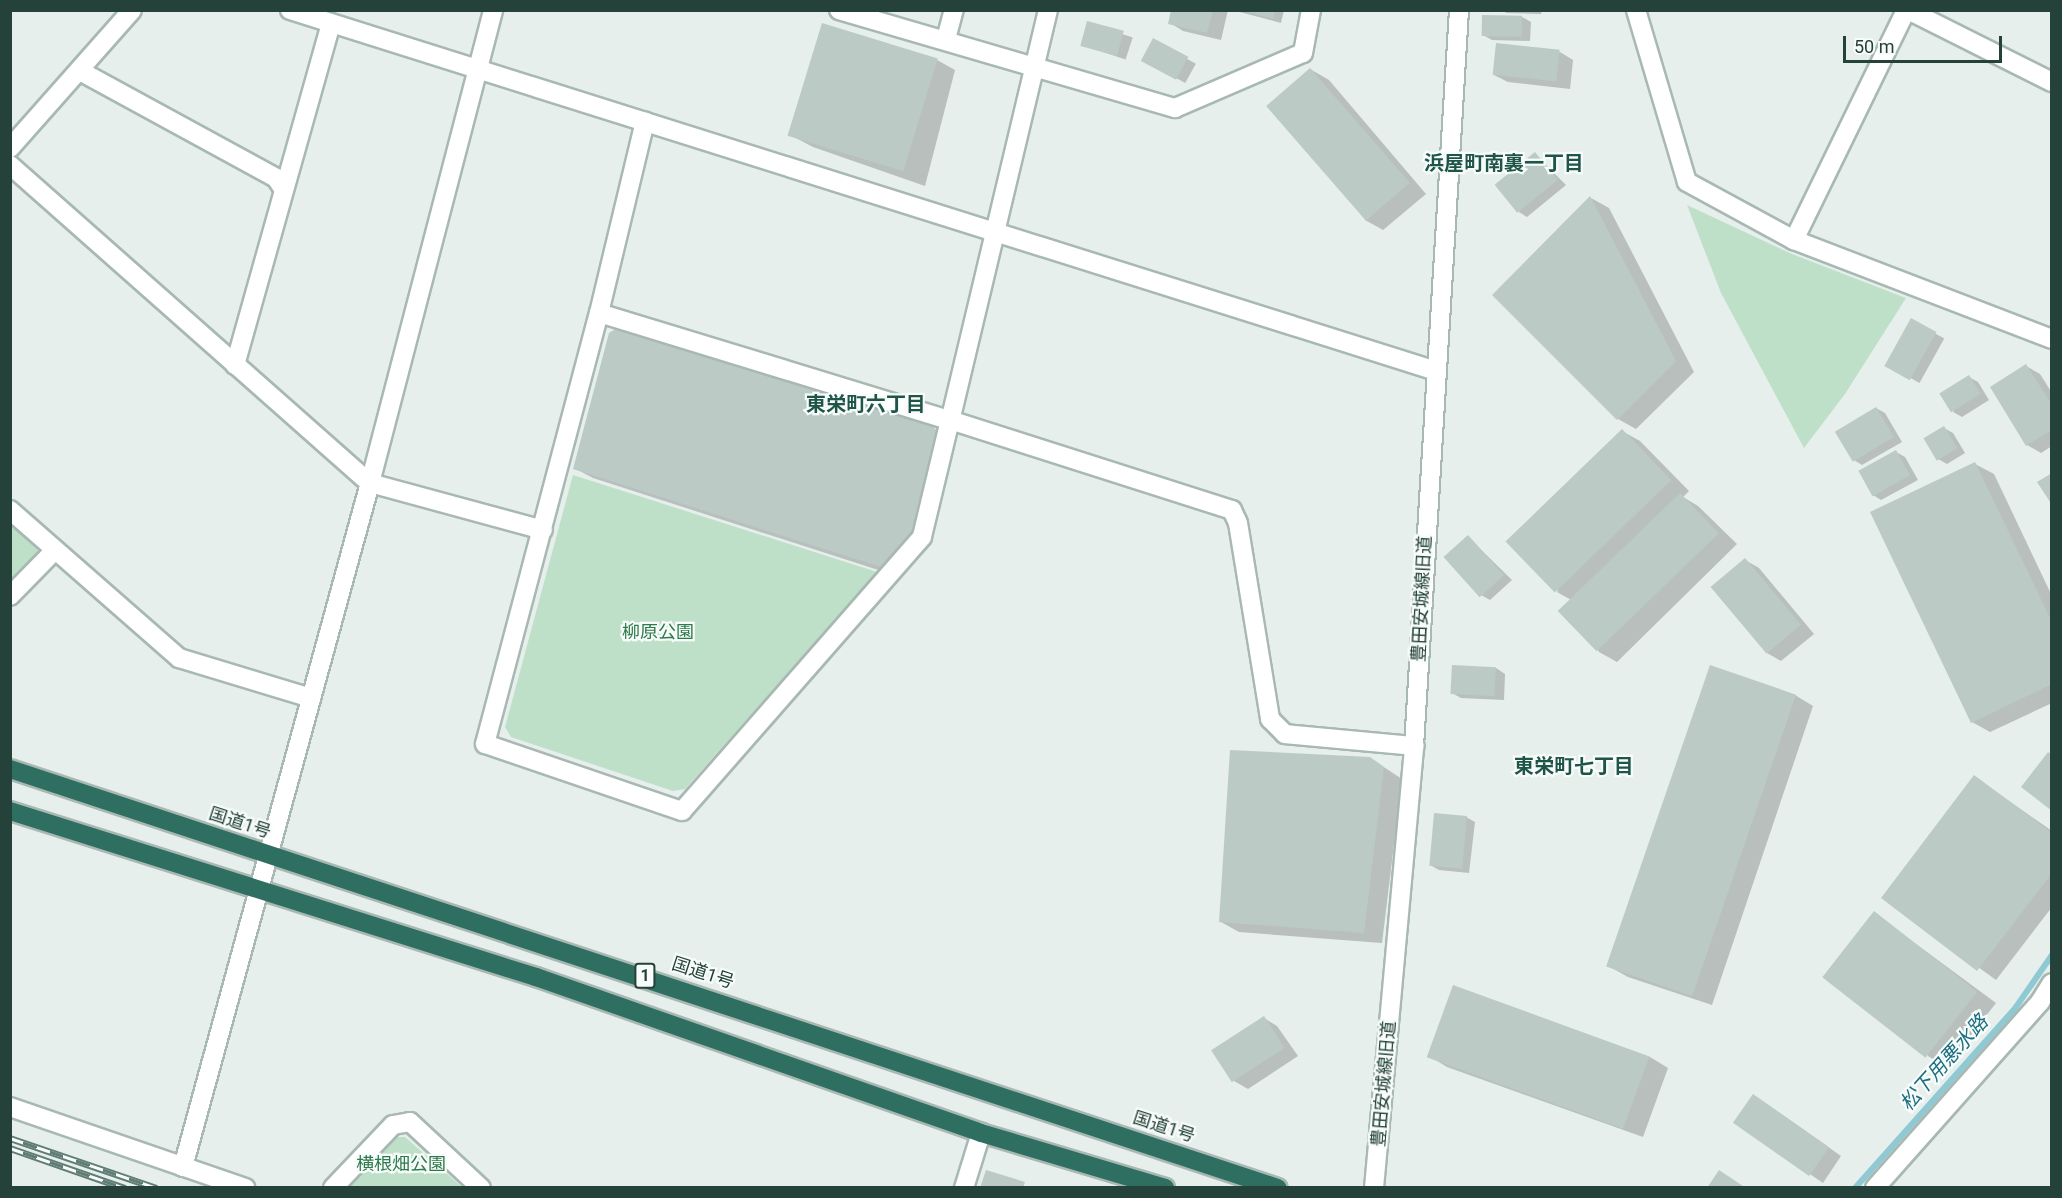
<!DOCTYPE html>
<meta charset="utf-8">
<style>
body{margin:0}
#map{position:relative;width:2062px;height:1198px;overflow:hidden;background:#e6efeb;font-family:Roboto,"Noto Sans JP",sans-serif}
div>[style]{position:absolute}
.green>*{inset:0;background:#bfe0c8}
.shadow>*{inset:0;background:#0003;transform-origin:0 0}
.stream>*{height:6px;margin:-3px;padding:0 3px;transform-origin:3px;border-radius:3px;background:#8ec9d4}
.building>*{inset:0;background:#bbcac4;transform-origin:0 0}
.roads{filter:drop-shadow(2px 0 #a8b8b2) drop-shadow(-2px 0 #a8b8b2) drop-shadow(0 2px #a8b8b2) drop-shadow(0 -2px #a8b8b2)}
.street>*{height:18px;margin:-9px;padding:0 9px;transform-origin:9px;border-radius:9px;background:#fff}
.secondary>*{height:18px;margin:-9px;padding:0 9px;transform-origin:9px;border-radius:9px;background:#fff}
.highway>*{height:18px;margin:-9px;padding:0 9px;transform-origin:9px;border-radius:9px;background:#2f6f62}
.rail>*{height:7px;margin-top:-3.5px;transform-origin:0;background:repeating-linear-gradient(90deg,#f7fbf9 0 14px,#5f7d75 0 28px);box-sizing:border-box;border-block:2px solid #5f7d75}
span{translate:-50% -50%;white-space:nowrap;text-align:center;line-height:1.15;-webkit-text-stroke:4.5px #f7fbf9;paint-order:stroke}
.shield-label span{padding:2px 4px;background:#f7fbf9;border:2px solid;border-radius:4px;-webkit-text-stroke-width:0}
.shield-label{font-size:16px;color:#24423a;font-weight:700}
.street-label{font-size:18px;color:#24423a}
.park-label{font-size:18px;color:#2d7a4b}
.neighbourhood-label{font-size:20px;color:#1f5548;font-weight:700}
.water-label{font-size:20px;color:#1c6f80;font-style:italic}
.frame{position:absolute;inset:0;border:12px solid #24423a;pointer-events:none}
.scale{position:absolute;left:1843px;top:36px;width:159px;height:27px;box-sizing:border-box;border:3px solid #24423a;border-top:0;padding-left:8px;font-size:18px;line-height:21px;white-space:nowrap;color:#24423a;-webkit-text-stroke:4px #f7fbf9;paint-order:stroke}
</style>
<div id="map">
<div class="green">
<div style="clip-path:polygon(1687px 205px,1792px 254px,1906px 298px,1845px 394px,1804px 448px,1721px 293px)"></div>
<div style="clip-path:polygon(573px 475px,877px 572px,685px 789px,673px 791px,511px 737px,505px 727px)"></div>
<div style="clip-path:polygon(11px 520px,36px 544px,38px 554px,11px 584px)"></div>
<div style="clip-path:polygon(392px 1137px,405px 1137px,462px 1187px,344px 1188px)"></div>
</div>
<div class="shadow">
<div style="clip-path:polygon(1173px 10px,1228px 10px,1221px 40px,1183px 31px,1170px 23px)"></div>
<div style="clip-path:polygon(1232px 10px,1284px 10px,1281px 23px)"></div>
<div style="clip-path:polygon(1503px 10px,1542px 10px,1541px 14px,1506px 13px)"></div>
<div style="clip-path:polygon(1522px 17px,1531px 22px,1530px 41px,1492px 40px,1483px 35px)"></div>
<div style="left:1088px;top:23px;width:47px;height:23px;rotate:18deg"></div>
<div style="left:1153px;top:40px;width:49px;height:22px;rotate:29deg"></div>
<div style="clip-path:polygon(1560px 52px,1573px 60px,1570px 89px,1508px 82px,1494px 75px)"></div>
<div style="clip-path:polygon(937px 60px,955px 70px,925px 186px,813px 147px,794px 137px)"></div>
<div style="clip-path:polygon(1310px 69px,1329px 80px,1426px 194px,1383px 230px,1365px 220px)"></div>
<div style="clip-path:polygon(1535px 154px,1566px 185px,1527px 217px,1519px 212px)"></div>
<div style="clip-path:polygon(1591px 198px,1609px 208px,1694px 372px,1636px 429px,1618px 419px)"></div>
<div style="left:1911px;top:320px;width:38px;height:51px;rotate:29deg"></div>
<div style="clip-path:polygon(2026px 366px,2040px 374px,2052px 393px,2052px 446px,2041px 453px,2027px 445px)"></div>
<div style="clip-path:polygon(1969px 377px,1978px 382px,1989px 400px,1962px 417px,1953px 412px)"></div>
<div style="clip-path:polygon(1876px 408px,1885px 413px,1902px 442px,1862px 465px,1854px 460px)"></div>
<div style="clip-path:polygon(933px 428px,952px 439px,955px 446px,932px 542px,900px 577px,593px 478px,574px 468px)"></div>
<div style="clip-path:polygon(1944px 428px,1953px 433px,1965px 453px,1947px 464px,1938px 459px)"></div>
<div style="clip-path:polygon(1622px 431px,1640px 441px,1689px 491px,1683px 497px,1698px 506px,1737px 544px,1617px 662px,1599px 652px,1573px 601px,1557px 592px)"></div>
<div style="clip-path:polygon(1896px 452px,1905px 457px,1918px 480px,1881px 500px,1873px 495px)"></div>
<div style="clip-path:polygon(1975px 464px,1994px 474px,2052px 596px,2052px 703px,1990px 732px,1972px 722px)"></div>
<div style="clip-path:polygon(1468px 537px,1512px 580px,1490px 600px,1481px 595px)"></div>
<div style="clip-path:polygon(1745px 560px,1759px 568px,1814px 634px,1781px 661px,1767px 653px,1712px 587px)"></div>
<div style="clip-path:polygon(1496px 668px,1505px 674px,1504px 700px,1461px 698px,1452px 693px)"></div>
<div style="clip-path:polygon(1795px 695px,1813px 706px,1712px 1005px,1628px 977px,1610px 967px)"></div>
<div style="clip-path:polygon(1370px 758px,1402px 779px,1382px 943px,1239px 932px,1221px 922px)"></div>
<div style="clip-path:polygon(1975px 777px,2052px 831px,2052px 907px,1996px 980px,1883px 898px)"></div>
<div style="clip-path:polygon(1466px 817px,1475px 822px,1469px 873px,1439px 870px,1430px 865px)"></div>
<div style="clip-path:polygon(1874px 913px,1996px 1003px,1946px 1067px,1928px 1056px)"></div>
<div style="clip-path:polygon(1454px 987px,1650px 1057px,1668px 1068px,1643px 1137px,1447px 1067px,1429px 1056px)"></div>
<div style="clip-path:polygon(1264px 1018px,1277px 1026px,1298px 1056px,1248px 1089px,1234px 1081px)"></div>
<div style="clip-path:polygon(1767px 1104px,1841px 1156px,1823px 1183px,1735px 1123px)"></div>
</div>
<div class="stream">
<div style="left:1855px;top:1188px;width:242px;rotate:-48.3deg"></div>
<div style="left:2016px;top:1007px;width:63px;rotate:-55.3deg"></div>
</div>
<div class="building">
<div style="clip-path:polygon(1171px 10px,1213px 10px,1207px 33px,1168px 24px)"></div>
<div style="clip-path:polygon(1240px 10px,1275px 10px,1273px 19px)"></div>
<div style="left:1482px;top:15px;width:40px;height:21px;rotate:1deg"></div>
<div style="left:1087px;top:21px;width:38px;height:26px;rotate:15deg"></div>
<div style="left:822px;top:23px;width:121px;height:118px;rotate:17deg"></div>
<div style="left:1153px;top:38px;width:40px;height:26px;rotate:28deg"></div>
<div style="left:1496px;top:43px;width:64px;height:32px;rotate:6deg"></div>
<div style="left:1310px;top:68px;width:152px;height:58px;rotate:49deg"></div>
<div style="left:1535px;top:152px;width:36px;height:52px;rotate:51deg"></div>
<div style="clip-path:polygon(1590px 196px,1676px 361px,1617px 420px,1492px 295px)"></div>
<div style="left:1911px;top:318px;width:29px;height:55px;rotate:29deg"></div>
<div style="clip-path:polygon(617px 328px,934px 426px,937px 435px,914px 532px,881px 567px,573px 469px,609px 333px)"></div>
<div style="clip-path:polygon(2026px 364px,2052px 405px,2052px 430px,2026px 446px,1990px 387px)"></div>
<div style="left:1969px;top:375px;width:22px;height:35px;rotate:58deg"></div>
<div style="left:1876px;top:407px;width:35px;height:48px;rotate:59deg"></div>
<div style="left:1944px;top:426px;width:26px;height:24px;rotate:59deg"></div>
<div style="left:1622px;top:429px;width:71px;height:162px;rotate:46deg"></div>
<div style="left:1896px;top:450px;width:29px;height:43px;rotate:61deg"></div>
<div style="clip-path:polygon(1975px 462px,2052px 622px,2052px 684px,1971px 723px,1870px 512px)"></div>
<div style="clip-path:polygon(2052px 473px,2052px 505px,2037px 482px)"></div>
<div style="left:1680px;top:493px;width:56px;height:170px;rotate:46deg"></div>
<div style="left:1468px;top:535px;width:54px;height:33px;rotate:48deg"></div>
<div style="left:1745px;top:558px;width:87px;height:45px;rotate:50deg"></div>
<div style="left:1452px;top:665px;width:44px;height:29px;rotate:3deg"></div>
<div style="left:1710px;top:665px;width:91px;height:319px;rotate:19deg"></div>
<div style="clip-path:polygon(1230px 750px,1370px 757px,1384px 767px,1364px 933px,1219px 922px)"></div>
<div style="clip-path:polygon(2048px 752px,2052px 755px,2052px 811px,2021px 787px)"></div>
<div style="clip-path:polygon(1974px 775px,2052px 833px,2052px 873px,1977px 971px,1881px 898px)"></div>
<div style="left:1434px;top:813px;width:33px;height:53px;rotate:5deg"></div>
<div style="left:1874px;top:911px;width:131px;height:84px;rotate:38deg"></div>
<div style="left:1453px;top:985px;width:209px;height:77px;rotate:20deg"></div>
<div style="left:1264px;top:1016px;width:38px;height:63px;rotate:57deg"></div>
<div style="left:1753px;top:1094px;width:93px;height:35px;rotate:35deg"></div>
<div style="clip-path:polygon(986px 1170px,1025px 1182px,1023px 1188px,980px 1188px)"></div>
<div style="clip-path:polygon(1719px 1170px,1746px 1188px,1707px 1188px)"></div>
</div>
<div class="roads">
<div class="street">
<div style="left:839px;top:10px;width:350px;rotate:16.3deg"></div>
<div style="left:1175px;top:108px;width:139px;rotate:-23.3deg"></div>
<div style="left:1303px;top:53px;width:44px;rotate:-79.5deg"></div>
<div style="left:1048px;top:10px;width:422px;rotate:103.4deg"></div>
<div style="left:950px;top:420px;width:296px;rotate:17.7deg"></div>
<div style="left:1232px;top:510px;width:14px;rotate:65deg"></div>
<div style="left:1238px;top:523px;width:199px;rotate:80.7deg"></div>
<div style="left:1270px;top:719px;width:21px;rotate:45deg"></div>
<div style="left:1285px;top:734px;width:130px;rotate:5.3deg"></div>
<div style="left:1636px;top:10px;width:179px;rotate:73.5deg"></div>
<div style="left:1687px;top:182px;width:122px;rotate:28.5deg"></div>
<div style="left:1794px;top:240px;width:276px;rotate:21deg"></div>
<div style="left:1908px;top:10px;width:161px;rotate:26.6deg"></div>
<div style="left:946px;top:39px;width:30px;rotate:-75deg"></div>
<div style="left:80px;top:71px;width:223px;rotate:28.6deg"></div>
<div style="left:276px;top:178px;width:14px;rotate:56deg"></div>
<div style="left:10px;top:165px;width:480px;rotate:41.5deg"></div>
<div style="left:370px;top:483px;width:179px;rotate:15.2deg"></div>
<div style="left:1794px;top:240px;width:256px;rotate:-64deg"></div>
<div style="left:599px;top:313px;width:197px;rotate:-76.5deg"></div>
<div style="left:235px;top:365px;width:355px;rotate:-74.3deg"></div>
<div style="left:10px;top:510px;width:225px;rotate:41.2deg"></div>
<div style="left:179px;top:658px;width:138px;rotate:16.9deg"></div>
<div style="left:10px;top:596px;width:63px;rotate:-45.6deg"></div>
<div style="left:10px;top:1107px;width:249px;rotate:19deg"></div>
<div style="left:333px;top:1188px;width:87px;rotate:-46.4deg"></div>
<div style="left:393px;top:1125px;width:17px;rotate:-10deg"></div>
<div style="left:410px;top:1122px;width:97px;rotate:42.9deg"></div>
<div style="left:964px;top:1188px;width:58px;rotate:-72.8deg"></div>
<div style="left:1875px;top:1188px;width:249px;rotate:-48.4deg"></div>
<div style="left:2040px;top:1002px;width:22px;rotate:-58deg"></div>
</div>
<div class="secondary">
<div style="left:290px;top:10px;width:1202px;rotate:17.48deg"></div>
<div style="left:10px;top:148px;width:184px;rotate:-48.5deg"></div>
<div style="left:599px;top:313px;width:367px;rotate:17deg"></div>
<div style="left:950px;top:420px;width:120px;rotate:103.5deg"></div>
<div style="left:922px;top:537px;width:364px;rotate:131.2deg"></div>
<div style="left:682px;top:811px;width:208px;rotate:-161.2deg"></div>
<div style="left:485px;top:744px;width:446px;rotate:-75.2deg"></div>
<div style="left:183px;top:1167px;width:709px;rotate:-74.71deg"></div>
<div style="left:370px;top:483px;width:489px;rotate:-75.4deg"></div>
<div style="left:1374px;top:1188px;width:444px;rotate:-84.8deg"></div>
<div style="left:1414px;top:746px;width:737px;rotate:-86.5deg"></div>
</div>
<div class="highway">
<div style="left:10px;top:769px;width:1335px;rotate:18.29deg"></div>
<div style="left:10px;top:811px;width:552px;rotate:17.52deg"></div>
<div style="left:536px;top:977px;width:472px;rotate:19.3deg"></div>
<div style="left:981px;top:1133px;width:192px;rotate:16.6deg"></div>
</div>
</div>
<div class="rail">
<div style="left:10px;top:1138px;width:155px;rotate:18.8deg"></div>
<div style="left:10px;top:1148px;width:122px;rotate:19.2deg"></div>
</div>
<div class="shield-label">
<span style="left:645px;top:976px">1</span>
</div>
<div class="street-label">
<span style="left:1422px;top:599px;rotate:-87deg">豊田安城線旧道</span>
<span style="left:240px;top:823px;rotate:18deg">国道1号</span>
<span style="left:703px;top:973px;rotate:18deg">国道1号</span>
<span style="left:1384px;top:1084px;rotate:-85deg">豊田安城線旧道</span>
<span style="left:1164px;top:1127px;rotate:18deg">国道1号</span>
</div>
<div class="park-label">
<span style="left:658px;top:632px">柳原公園</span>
<span style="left:401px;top:1164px">横根畑公園</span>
</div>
<div class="neighbourhood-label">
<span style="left:1504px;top:163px">浜屋町南裏一丁目</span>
<span style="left:866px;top:404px">東栄町六丁目</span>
<span style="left:1574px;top:766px">東栄町七丁目</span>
</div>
<div class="water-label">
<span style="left:1944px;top:1063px;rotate:-48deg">松下用悪水路</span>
</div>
<div class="frame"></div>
<div class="scale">50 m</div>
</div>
